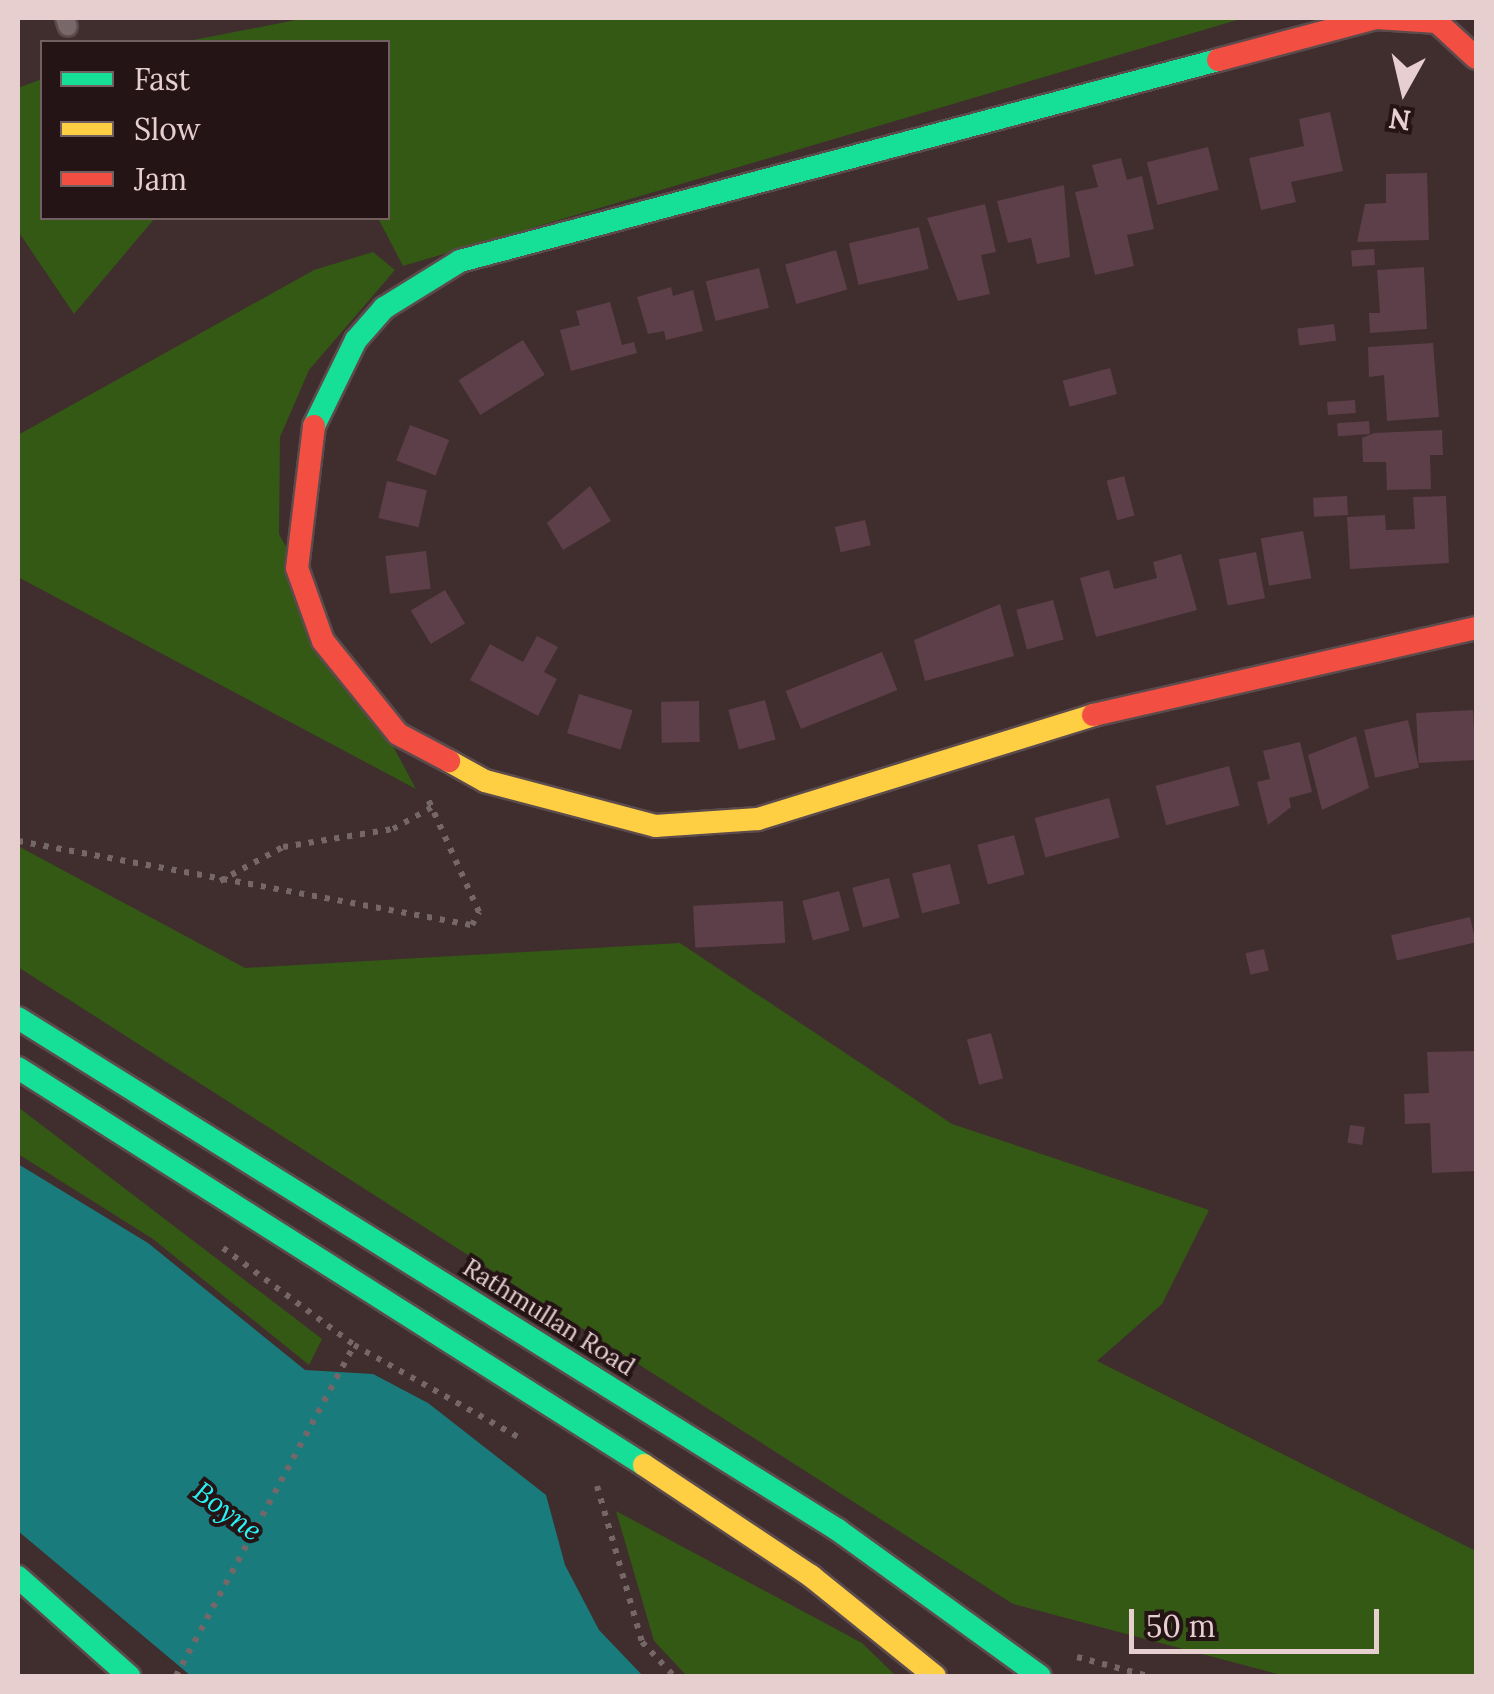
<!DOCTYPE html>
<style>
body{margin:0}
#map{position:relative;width:1494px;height:1694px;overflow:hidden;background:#402d2e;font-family:Lora,serif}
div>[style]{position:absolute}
.green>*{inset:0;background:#335914}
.water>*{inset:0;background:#197b7b}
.building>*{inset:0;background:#5c3f48;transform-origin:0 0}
.path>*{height:6px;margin-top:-3px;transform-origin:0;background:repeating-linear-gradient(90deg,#756768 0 5px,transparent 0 13px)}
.roads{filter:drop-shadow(2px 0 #5c4b4c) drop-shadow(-2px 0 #5c4b4c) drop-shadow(0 2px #5c4b4c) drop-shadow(0 -2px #5c4b4c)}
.lane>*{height:18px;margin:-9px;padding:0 9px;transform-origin:9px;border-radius:9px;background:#78686a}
.fast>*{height:22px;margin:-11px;padding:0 11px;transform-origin:11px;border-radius:11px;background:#16e098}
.slow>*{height:22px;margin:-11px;padding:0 11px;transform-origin:11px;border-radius:11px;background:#ffcf43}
.jam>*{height:22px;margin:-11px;padding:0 11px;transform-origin:11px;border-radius:11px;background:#f24e42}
span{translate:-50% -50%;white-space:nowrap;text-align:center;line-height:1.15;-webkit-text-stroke:8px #241415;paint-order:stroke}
.street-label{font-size:25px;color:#e7cfd0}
.water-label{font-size:28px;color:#28f2f4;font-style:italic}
.frame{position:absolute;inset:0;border:20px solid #e7cfd0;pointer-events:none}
.legend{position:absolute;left:40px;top:40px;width:350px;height:180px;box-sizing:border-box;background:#241415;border:2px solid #725f60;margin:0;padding:12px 18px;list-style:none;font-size:30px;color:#e7cfd0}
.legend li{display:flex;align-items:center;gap:20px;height:50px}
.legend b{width:50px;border:2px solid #725f60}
.north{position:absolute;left:1354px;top:40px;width:100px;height:100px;-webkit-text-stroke:8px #241415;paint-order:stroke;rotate:188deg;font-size:28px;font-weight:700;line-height:40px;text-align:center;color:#e7cfd0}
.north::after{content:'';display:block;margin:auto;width:35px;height:45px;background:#e7cfd0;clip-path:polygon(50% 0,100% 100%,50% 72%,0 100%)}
.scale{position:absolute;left:1129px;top:1609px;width:250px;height:45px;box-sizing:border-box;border:5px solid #e7cfd0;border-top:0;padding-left:12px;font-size:30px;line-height:35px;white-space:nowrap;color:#e7cfd0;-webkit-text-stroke:8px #241415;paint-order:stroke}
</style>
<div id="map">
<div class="green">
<div style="clip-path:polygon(306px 18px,1244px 18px,403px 266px,378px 218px,388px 218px,388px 42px,183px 42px)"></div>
<div style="clip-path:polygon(42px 79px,42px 218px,155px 218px,74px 314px,18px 231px,18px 88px)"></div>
<div style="clip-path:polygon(373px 252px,395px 270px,309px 370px,280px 437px,279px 534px,416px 789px,18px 577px,18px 435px,314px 270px)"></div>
<div style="clip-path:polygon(18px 846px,245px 968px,680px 943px,952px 1124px,1209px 1210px,1162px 1304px,1097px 1361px,1476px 1551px,1476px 1676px,1285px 1676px,1013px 1604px,18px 967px)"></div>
<div style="clip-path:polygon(18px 1107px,322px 1339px,309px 1365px,153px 1239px,18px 1154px)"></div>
<div style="clip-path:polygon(616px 1511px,862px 1643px,896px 1676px,687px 1676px,654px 1641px)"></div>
</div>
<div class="water">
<div style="clip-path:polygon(18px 1164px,148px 1243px,305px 1370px,373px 1374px,428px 1403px,546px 1495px,565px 1565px,599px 1630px,643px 1676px,191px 1676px,18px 1531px)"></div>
</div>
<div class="building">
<div style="clip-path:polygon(1330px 112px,1343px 171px,1291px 182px,1296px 202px,1261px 210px,1249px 158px,1304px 146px,1299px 119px)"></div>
<div style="left:1208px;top:147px;width:44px;height:63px;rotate:76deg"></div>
<div style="clip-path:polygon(1121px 158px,1127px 180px,1142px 176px,1154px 229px,1127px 235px,1134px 266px,1095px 275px,1075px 192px,1098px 187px,1092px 165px)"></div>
<div style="clip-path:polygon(1427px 173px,1429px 240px,1357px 242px,1365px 204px,1386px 203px,1386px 174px)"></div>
<div style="clip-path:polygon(1064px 185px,1070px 257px,1037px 264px,1031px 238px,1008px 243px,997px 201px)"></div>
<div style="clip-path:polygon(985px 204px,996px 252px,981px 255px,990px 294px,958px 301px,927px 218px)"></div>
<div style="left:919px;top:227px;width:43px;height:72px;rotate:77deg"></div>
<div style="left:1374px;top:249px;width:16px;height:23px;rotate:86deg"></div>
<div style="left:836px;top:250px;width:41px;height:53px;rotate:74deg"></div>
<div style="clip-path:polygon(1424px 267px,1427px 329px,1370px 333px,1369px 313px,1380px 313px,1377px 270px)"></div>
<div style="left:759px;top:268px;width:41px;height:55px;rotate:76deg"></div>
<div style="clip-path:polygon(671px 287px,673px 296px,693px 290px,703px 331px,666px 340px,664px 331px,648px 334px,637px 297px)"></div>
<div style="clip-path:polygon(610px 302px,622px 345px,634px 342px,637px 353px,571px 371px,560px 330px,580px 325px,576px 311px)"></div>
<div style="left:1334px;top:324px;width:17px;height:37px;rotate:83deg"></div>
<div style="left:523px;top:340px;width:41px;height:76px;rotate:58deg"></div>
<div style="clip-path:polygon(1433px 343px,1439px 417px,1387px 421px,1384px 375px,1369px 377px,1368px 347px)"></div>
<div style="left:1110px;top:368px;width:27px;height:49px;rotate:75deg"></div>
<div style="left:1355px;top:400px;width:13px;height:28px;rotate:86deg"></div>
<div style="left:1369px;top:421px;width:13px;height:32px;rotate:86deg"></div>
<div style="left:410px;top:425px;width:42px;height:38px;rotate:21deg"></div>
<div style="clip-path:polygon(1442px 430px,1443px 455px,1430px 455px,1431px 489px,1387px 490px,1386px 462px,1363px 462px,1362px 438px,1374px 433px)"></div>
<div style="left:1124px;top:476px;width:41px;height:18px;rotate:75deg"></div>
<div style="left:387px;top:481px;width:41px;height:38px;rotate:13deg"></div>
<div style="clip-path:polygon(590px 486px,611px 521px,563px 550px,547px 523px)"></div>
<div style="left:1347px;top:496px;width:19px;height:34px;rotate:87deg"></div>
<div style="clip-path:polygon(1446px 496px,1449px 563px,1350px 569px,1347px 517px,1385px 515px,1386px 530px,1415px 529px,1413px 497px)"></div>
<div style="left:865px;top:520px;width:26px;height:31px;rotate:77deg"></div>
<div style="left:1303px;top:531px;width:48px;height:43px;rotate:80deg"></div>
<div style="left:426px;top:551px;width:38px;height:41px;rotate:83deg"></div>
<div style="left:1256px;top:552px;width:47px;height:38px;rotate:79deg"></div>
<div style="clip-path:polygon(1181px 554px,1197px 610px,1096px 637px,1080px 578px,1109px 570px,1114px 589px,1157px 578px,1153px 562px)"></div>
<div style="left:445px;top:590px;width:39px;height:40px;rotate:59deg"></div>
<div style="left:1053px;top:600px;width:41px;height:38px;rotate:75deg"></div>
<div style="clip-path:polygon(1000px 604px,1014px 656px,925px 681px,914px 640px)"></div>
<div style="clip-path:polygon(537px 636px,558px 647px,544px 672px,557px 679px,538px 716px,470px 680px,490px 644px,523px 662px)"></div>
<div style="left:882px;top:652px;width:41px;height:104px;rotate:68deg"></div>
<div style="left:579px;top:694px;width:56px;height:41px;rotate:17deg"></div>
<div style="left:765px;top:700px;width:41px;height:38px;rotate:75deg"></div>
<div style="left:699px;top:701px;width:41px;height:38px;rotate:89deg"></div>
<div style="left:1473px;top:710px;width:50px;height:57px;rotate:87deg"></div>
<div style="left:1408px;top:720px;width:49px;height:45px;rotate:77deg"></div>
<div style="clip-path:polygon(1356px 736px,1369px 788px,1322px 810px,1308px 755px)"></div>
<div style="clip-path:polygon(1300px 742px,1312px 792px,1289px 798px,1291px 807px,1268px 825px,1257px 782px,1270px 779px,1263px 751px)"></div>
<div style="left:1229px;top:766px;width:41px;height:76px;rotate:75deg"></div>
<div style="left:1109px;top:798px;width:41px;height:77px;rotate:75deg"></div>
<div style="left:1014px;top:835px;width:41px;height:38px;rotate:75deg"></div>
<div style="left:950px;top:864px;width:41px;height:39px;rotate:76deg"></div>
<div style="left:889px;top:878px;width:41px;height:38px;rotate:75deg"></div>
<div style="left:839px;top:891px;width:41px;height:38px;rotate:75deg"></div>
<div style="left:783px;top:901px;width:42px;height:90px;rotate:87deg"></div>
<div style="left:1470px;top:917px;width:26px;height:81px;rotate:77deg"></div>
<div style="left:1264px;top:949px;width:22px;height:19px;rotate:77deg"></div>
<div style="left:991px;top:1033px;width:47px;height:25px;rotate:75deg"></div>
<div style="clip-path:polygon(1476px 1051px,1476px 1171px,1432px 1173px,1430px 1123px,1405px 1124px,1404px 1094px,1429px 1093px,1427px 1052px)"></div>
<div style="left:1350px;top:1125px;width:15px;height:18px;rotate:8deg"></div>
</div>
<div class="path">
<div style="left:18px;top:841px;width:462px;rotate:10.5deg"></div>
<div style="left:472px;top:925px;width:15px;rotate:-62deg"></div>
<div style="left:479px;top:912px;width:126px;rotate:-114.3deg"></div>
<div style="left:220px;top:881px;width:72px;rotate:-28.4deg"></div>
<div style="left:283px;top:847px;width:111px;rotate:-9.3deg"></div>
<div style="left:393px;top:829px;width:47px;rotate:-29.3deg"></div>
<div style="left:223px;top:1248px;width:163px;rotate:36.5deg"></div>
<div style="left:354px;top:1345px;width:190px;rotate:29.3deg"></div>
<div style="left:597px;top:1486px;width:162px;rotate:73.9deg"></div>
<div style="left:642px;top:1642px;width:47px;rotate:46.7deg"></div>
<div style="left:1077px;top:1657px;width:73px;rotate:15deg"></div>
<div style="left:176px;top:1676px;width:376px;rotate:-61.7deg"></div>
</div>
<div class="roads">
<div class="lane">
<div style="left:65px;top:18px;width:9px;rotate:72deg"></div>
</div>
<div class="fast">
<div style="left:314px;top:426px;width:96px;rotate:-64deg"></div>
<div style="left:356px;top:340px;width:43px;rotate:-48.8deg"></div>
<div style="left:384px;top:308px;width:89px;rotate:-31.7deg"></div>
<div style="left:460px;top:261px;width:784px;rotate:-14.85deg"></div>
<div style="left:18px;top:1018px;width:967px;rotate:31.98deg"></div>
<div style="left:838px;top:1530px;width:249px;rotate:35.9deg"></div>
<div style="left:18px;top:1068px;width:741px;rotate:32.38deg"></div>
<div style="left:18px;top:1577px;width:149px;rotate:41.7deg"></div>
</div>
<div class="slow">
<div style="left:449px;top:761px;width:41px;rotate:29.1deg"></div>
<div style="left:485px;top:781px;width:176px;rotate:14.8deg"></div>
<div style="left:655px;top:826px;width:103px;rotate:-3.9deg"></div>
<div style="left:758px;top:819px;width:351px;rotate:-17.2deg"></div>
<div style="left:644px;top:1465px;width:201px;rotate:33.6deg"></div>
<div style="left:811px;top:1576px;width:159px;rotate:38.9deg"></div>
</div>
<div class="jam">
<div style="left:1218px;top:60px;width:163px;rotate:-14.9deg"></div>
<div style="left:1376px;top:18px;width:61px;rotate:3.8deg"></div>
<div style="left:1437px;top:22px;width:53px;rotate:42.7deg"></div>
<div style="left:314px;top:426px;width:143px;rotate:96.8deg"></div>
<div style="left:297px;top:568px;width:77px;rotate:70.4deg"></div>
<div style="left:323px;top:641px;width:119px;rotate:51.1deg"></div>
<div style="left:398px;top:734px;width:58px;rotate:27.9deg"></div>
<div style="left:1093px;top:715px;width:393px;rotate:-12.8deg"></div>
</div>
</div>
<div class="street-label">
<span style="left:549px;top:1317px;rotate:32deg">Rathmullan Road</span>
</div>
<div class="water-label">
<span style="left:228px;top:1511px;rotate:37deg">Boyne</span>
</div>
<div class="frame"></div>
<ul class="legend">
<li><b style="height:12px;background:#16e098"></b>Fast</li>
<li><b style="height:12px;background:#ffcf43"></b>Slow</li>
<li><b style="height:12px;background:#f24e42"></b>Jam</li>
</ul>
<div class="north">N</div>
<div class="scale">50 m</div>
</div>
